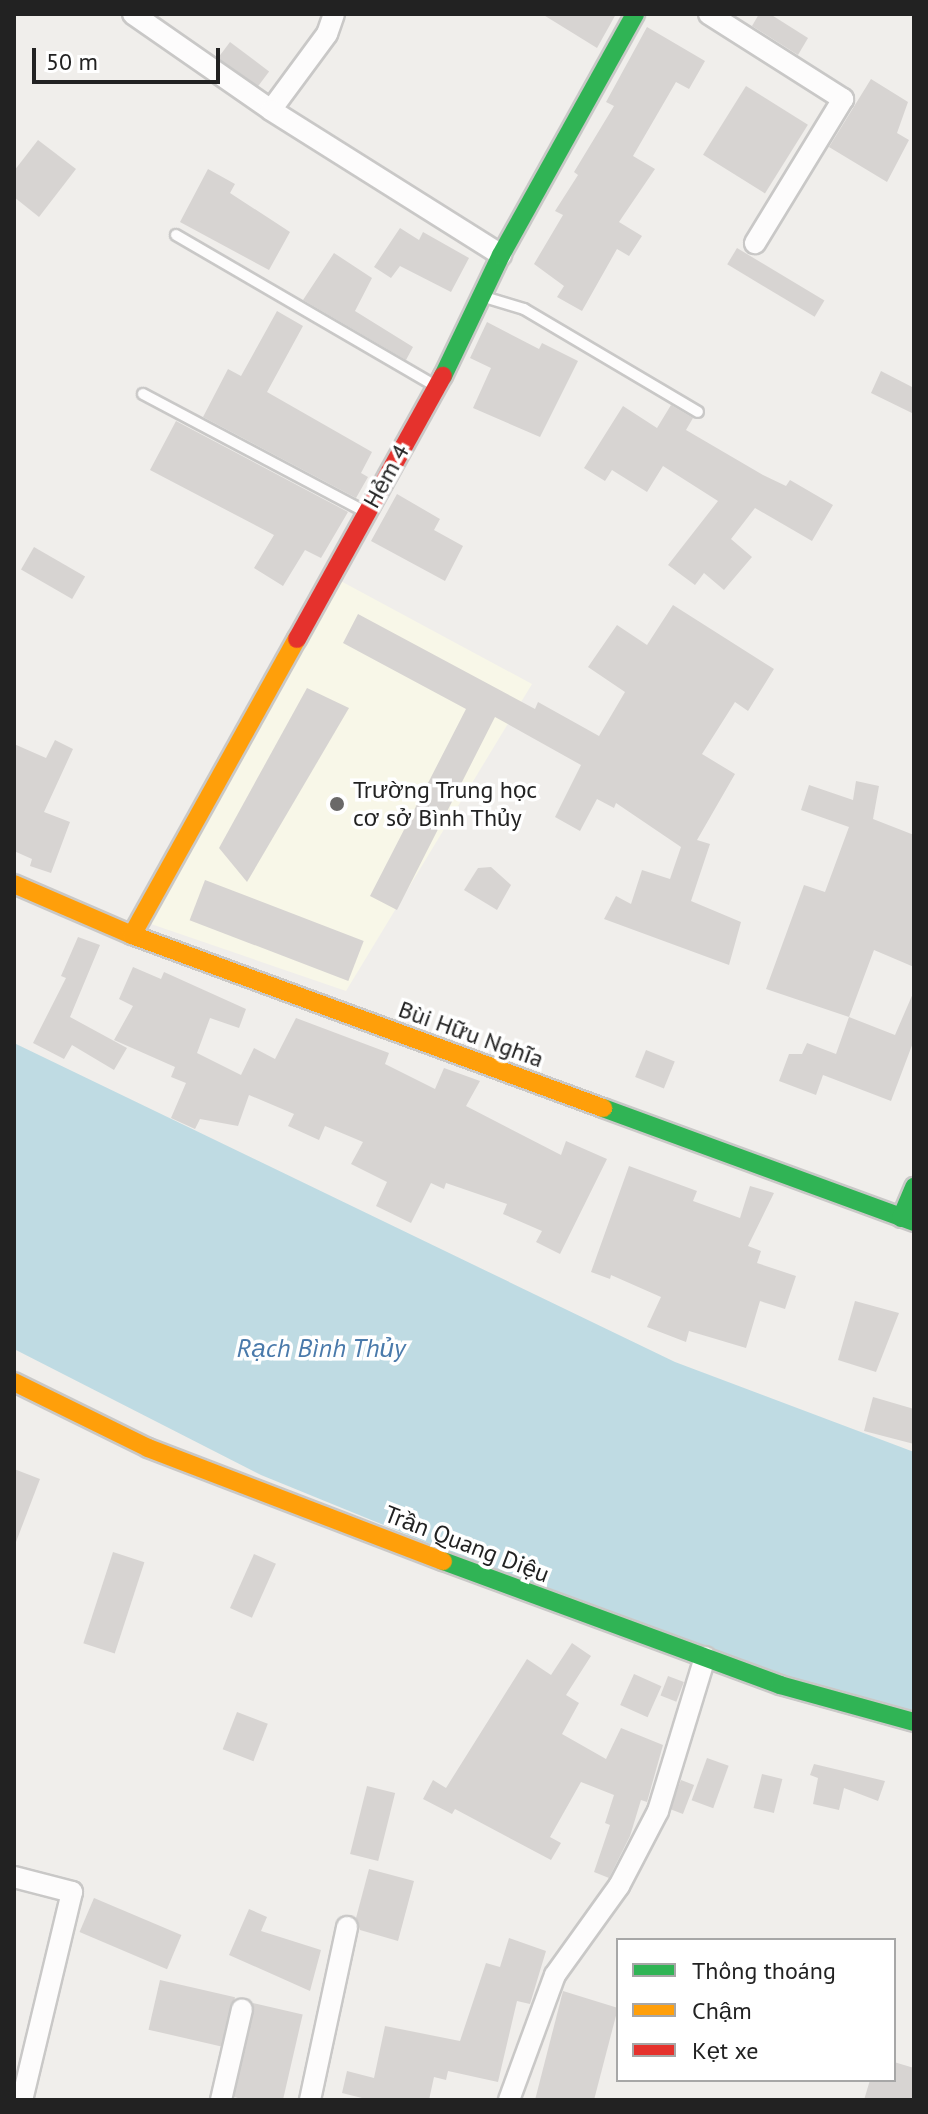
<!DOCTYPE html>
<meta charset="utf-8">
<style>
body{margin:0}
#map{position:relative;width:928px;height:2114px;overflow:hidden;background:#f0eeeb;font-family:"PT Sans",sans-serif}
div>[style]{position:absolute}
.education>*{inset:0;background:#f8f7e8}
.water>*{inset:0;background:#bfdbe3}
.building>*{inset:0;background:#d7d4d2;transform-origin:0 0}
.roads{filter:drop-shadow(2px 0 #c9c8c7) drop-shadow(-2px 0 #c9c8c7) drop-shadow(0 2px #c9c8c7) drop-shadow(0 -2px #c9c8c7)}
.lane>*{height:10px;margin:-5px;padding:0 5px;transform-origin:5px;border-radius:5px;background:#fdfcfc}
.street>*{height:20px;margin:-10px;padding:0 10px;transform-origin:10px;border-radius:10px;background:#fdfcfc}
.fast>*{height:18px;margin:-9px;padding:0 9px;transform-origin:9px;border-radius:9px;background:#30b455}
.slow>*{height:18px;margin:-9px;padding:0 9px;transform-origin:9px;border-radius:9px;background:#ff9f0a}
.jam>*{height:18px;margin:-9px;padding:0 9px;transform-origin:9px;border-radius:9px;background:#e5322d}
.dots>*{width:22px;height:22px;translate:-50% -50%;box-sizing:border-box;border:4px solid #fff;border-radius:50%}
span{translate:-50% -50%;white-space:nowrap;text-align:center;line-height:1.15;-webkit-text-stroke:7px #fff;paint-order:stroke}
.street-label{font-size:24px;color:#222}
.poi-label{font-size:24px;color:#222}
.left{translate:0 -50%;text-align:left}
.water-label{font-size:26px;color:#4a7aab;font-style:italic}
.frame{position:absolute;inset:0;border:16px solid #222;pointer-events:none}
.legend{position:absolute;left:616px;top:1938px;width:280px;height:144px;box-sizing:border-box;background:#fff;border:2px solid #a7a7a7;margin:0;padding:10px 14px;list-style:none;font-size:24px;color:#222}
.legend li{display:flex;align-items:center;gap:16px;height:40px}
.legend b{width:40px;border:2px solid #a7a7a7}
.scale{position:absolute;left:32px;top:48px;width:188px;height:36px;box-sizing:border-box;border:4px solid #222;border-top:0;padding-left:10px;font-size:24px;line-height:28px;white-space:nowrap;color:#222;-webkit-text-stroke:6px #fff;paint-order:stroke}
</style>
<div id="map">
<div class="education">
<div style="clip-path:polygon(337px 579px,532px 684px,346px 991px,151px 924px)"></div>
</div>
<div class="water">
<div style="clip-path:polygon(14px 1043px,675px 1362px,914px 1452px,914px 1714px,668px 1641px,261px 1475px,14px 1349px)"></div>
</div>
<div class="building">
<div style="clip-path:polygon(542px 14px,616px 14px,597px 48px)"></div>
<div style="clip-path:polygon(759px 14px,770px 14px,808px 38px,798px 55px,752px 26px)"></div>
<div style="clip-path:polygon(647px 27px,705px 61px,689px 89px,676px 82px,633px 156px,655px 169px,619px 222px,642px 236px,629px 256px,617px 249px,582px 311px,557px 297px,564px 286px,534px 264px,563px 215px,555px 211px,578px 175px,574px 172px,614px 106px,606px 102px)"></div>
<div style="left:230px;top:42px;width:49px;height:20px;rotate:37deg"></div>
<div style="clip-path:polygon(871px 79px,908px 102px,897px 133px,909px 140px,887px 182px,829px 147px)"></div>
<div style="left:746px;top:86px;width:73px;height:81px;rotate:32deg"></div>
<div style="clip-path:polygon(38px 140px,76px 169px,39px 217px,14px 197px,14px 171px)"></div>
<div style="clip-path:polygon(208px 169px,235px 184px,230px 193px,290px 232px,269px 270px,180px 222px)"></div>
<div style="clip-path:polygon(400px 228px,419px 240px,423px 232px,469px 258px,451px 292px,400px 266px,391px 278px,374px 267px)"></div>
<div style="left:737px;top:248px;width:102px;height:19px;rotate:31deg"></div>
<div style="clip-path:polygon(334px 253px,372px 278px,355px 311px,413px 347px,406px 360px,303px 300px)"></div>
<div style="clip-path:polygon(277px 311px,303px 326px,267px 392px,372px 452px,361px 473px,368px 477px,356px 498px,203px 417px,228px 369px,241px 376px)"></div>
<div style="clip-path:polygon(487px 322px,539px 349px,542px 343px,578px 361px,540px 437px,473px 408px,491px 368px,470px 358px)"></div>
<div style="clip-path:polygon(881px 371px,914px 388px,914px 414px,871px 393px)"></div>
<div style="clip-path:polygon(671px 405px,693px 418px,686px 430px,763px 475px,786px 486px,790px 480px,833px 505px,812px 541px,755px 508px,731px 539px,752px 557px,724px 590px,704px 573px,695px 585px,668px 565px,718px 501px,663px 466px,647px 492px,612px 470px,605px 481px,584px 468px,623px 406px,657px 428px)"></div>
<div style="clip-path:polygon(176px 421px,348px 512px,321px 558px,305px 550px,283px 586px,254px 568px,274px 535px,150px 470px)"></div>
<div style="clip-path:polygon(397px 494px,440px 519px,434px 530px,463px 546px,445px 581px,371px 541px)"></div>
<div style="left:34px;top:547px;width:59px;height:26px;rotate:30deg"></div>
<div style="clip-path:polygon(673px 605px,774px 669px,748px 711px,735px 702px,702px 754px,735px 774px,697px 840px,710px 844px,691px 901px,741px 922px,729px 965px,604px 919px,616px 896px,631px 904px,642px 870px,670px 879px,681px 847px,616px 803px,614px 808px,597px 799px,580px 831px,555px 817px,581px 765px,495px 717px,397px 910px,370px 896px,466px 709px,343px 643px,358px 614px,535px 709px,538px 702px,599px 736px,625px 692px,588px 667px,617px 625px,647px 645px)"></div>
<div style="clip-path:polygon(307px 688px,349px 708px,247px 882px,219px 848px)"></div>
<div style="clip-path:polygon(55px 740px,73px 749px,44px 812px,70px 822px,51px 873px,30px 866px,32px 859px,14px 851px,14px 744px,46px 758px)"></div>
<div style="clip-path:polygon(856px 781px,879px 786px,873px 819px,914px 835px,914px 967px,874px 950px,849px 1017px,766px 989px,804px 885px,825px 892px,849px 827px,801px 810px,809px 785px,853px 800px)"></div>
<div style="clip-path:polygon(491px 867px,511px 885px,497px 910px,464px 890px,478px 868px)"></div>
<div style="left:205px;top:880px;width:170px;height:43px;rotate:21deg"></div>
<div style="clip-path:polygon(78px 937px,100px 945px,70px 1017px,127px 1048px,114px 1070px,72px 1045px,64px 1059px,33px 1043px,66px 978px,61px 976px)"></div>
<div style="clip-path:polygon(133px 967px,161px 979px,164px 972px,246px 1009px,239px 1028px,210px 1018px,197px 1053px,241px 1075px,254px 1048px,275px 1059px,296px 1018px,389px 1053px,385px 1064px,435px 1089px,444px 1068px,480px 1081px,466px 1106px,561px 1155px,566px 1141px,607px 1159px,560px 1254px,536px 1242px,542px 1231px,503px 1214px,507px 1204px,446px 1183px,444px 1189px,431px 1183px,411px 1223px,376px 1206px,387px 1182px,351px 1164px,363px 1142px,325px 1126px,319px 1140px,288px 1126px,294px 1114px,249px 1095px,238px 1126px,200px 1119px,195px 1129px,171px 1118px,186px 1083px,171px 1077px,175px 1067px,114px 1040px,133px 1006px,119px 999px)"></div>
<div style="clip-path:polygon(914px 991px,914px 1040px,891px 1101px,823px 1075px,816px 1095px,779px 1081px,789px 1054px,802px 1054px,807px 1043px,836px 1054px,849px 1017px,895px 1035px)"></div>
<div style="left:646px;top:1050px;width:31px;height:29px;rotate:22deg"></div>
<div style="clip-path:polygon(629px 1166px,697px 1191px,693px 1201px,740px 1218px,750px 1186px,774px 1193px,748px 1246px,761px 1251px,757px 1263px,796px 1276px,785px 1309px,760px 1301px,746px 1348px,689px 1331px,686px 1342px,647px 1327px,661px 1297px,611px 1275px,610px 1279px,591px 1272px)"></div>
<div style="clip-path:polygon(855px 1301px,899px 1313px,876px 1372px,838px 1360px)"></div>
<div style="clip-path:polygon(873px 1397px,914px 1409px,914px 1444px,864px 1431px)"></div>
<div style="clip-path:polygon(14px 1469px,40px 1479px,16px 1542px,14px 1541px)"></div>
<div style="left:113px;top:1552px;width:33px;height:96px;rotate:18deg"></div>
<div style="left:254px;top:1554px;width:24px;height:59px;rotate:24deg"></div>
<div style="clip-path:polygon(572px 1643px,591px 1656px,566px 1695px,579px 1703px,562px 1734px,606px 1759px,621px 1728px,663px 1745px,647px 1802px,641px 1800px,630px 1836px,609px 1878px,594px 1872px,610px 1825px,605px 1823px,614px 1795px,581px 1782px,550px 1837px,561px 1843px,551px 1860px,455px 1809px,452px 1814px,423px 1799px,433px 1780px,446px 1788px,527px 1659px,551px 1675px)"></div>
<div style="left:634px;top:1674px;width:30px;height:34px;rotate:24deg"></div>
<div style="left:668px;top:1676px;width:17px;height:21px;rotate:21deg"></div>
<div style="left:237px;top:1712px;width:33px;height:40px;rotate:21deg"></div>
<div style="left:707px;top:1758px;width:23px;height:45px;rotate:20deg"></div>
<div style="clip-path:polygon(814px 1764px,885px 1781px,878px 1801px,844px 1788px,839px 1810px,813px 1804px,818px 1778px,810px 1775px)"></div>
<div style="left:762px;top:1774px;width:21px;height:35px;rotate:14deg"></div>
<div style="left:681px;top:1780px;width:14px;height:31px;rotate:21deg"></div>
<div style="left:367px;top:1786px;width:29px;height:70px;rotate:14deg"></div>
<div style="clip-path:polygon(369px 1869px,414px 1881px,398px 1941px,360px 1930px,356px 1918px)"></div>
<div style="left:94px;top:1898px;width:95px;height:37px;rotate:23deg"></div>
<div style="clip-path:polygon(249px 1909px,267px 1917px,261px 1931px,321px 1950px,310px 1991px,229px 1955px)"></div>
<div style="clip-path:polygon(509px 1938px,546px 1951px,530px 2004px,517px 2001px,498px 2082px,448px 2071px,446px 2080px,434px 2077px,429px 2100px,370px 2100px,342px 2093px,347px 2071px,374px 2078px,385px 2026px,460px 2041px,486px 1963px,500px 1967px)"></div>
<div style="left:160px;top:1980px;width:77px;height:51px;rotate:13deg"></div>
<div style="clip-path:polygon(563px 1991px,618px 2008px,594px 2100px,535px 2100px)"></div>
<div style="left:253px;top:2003px;width:51px;height:96px;rotate:13deg"></div>
<div style="clip-path:polygon(894px 2062px,914px 2068px,914px 2100px,864px 2100px,870px 2080px,894px 2080px)"></div>
</div>
<div class="roads">
<div class="lane">
<div style="left:176px;top:235px;width:300px;rotate:30.2deg"></div>
<div style="left:481px;top:296px;width:45px;rotate:16.8deg"></div>
<div style="left:524px;top:309px;width:202px;rotate:30.6deg"></div>
<div style="left:143px;top:394px;width:250px;rotate:27.9deg"></div>
</div>
<div class="street">
<div style="left:133px;top:14px;width:168px;rotate:34.8deg"></div>
<div style="left:334px;top:14px;width:21px;rotate:109deg"></div>
<div style="left:327px;top:34px;width:94px;rotate:126.4deg"></div>
<div style="left:271px;top:110px;width:272px;rotate:32.2deg"></div>
<div style="left:709px;top:14px;width:159px;rotate:32.4deg"></div>
<div style="left:843px;top:99px;width:169px;rotate:121.4deg"></div>
<div style="left:14px;top:1877px;width:60px;rotate:14.5deg"></div>
<div style="left:72px;top:1892px;width:214px;rotate:103.5deg"></div>
<div style="left:221px;top:2100px;width:93px;rotate:-77deg"></div>
<div style="left:310px;top:2100px;width:177px;rotate:-77.9deg"></div>
<div style="left:509px;top:2100px;width:133px;rotate:-69.8deg"></div>
<div style="left:555px;top:1975px;width:110px;rotate:-54.3deg"></div>
<div style="left:619px;top:1886px;width:85px;rotate:-62.5deg"></div>
<div style="left:658px;top:1811px;width:161px;rotate:-73deg"></div>
</div>
<div class="fast">
<div style="left:443px;top:376px;width:134px;rotate:-64.4deg"></div>
<div style="left:501px;top:255px;width:276px;rotate:-60.9deg"></div>
<div style="left:603px;top:1108px;width:331px;rotate:20.1deg"></div>
<div style="left:901px;top:1218px;width:34px;rotate:-67deg"></div>
<div style="left:443px;top:1561px;width:359px;rotate:20.2deg"></div>
<div style="left:780px;top:1685px;width:139px;rotate:15.4deg"></div>
</div>
<div class="slow">
<div style="left:14px;top:884px;width:129px;rotate:23.4deg"></div>
<div style="left:132px;top:935px;width:502px;rotate:20.17deg"></div>
<div style="left:132px;top:935px;width:339px;rotate:-60.9deg"></div>
<div style="left:14px;top:1382px;width:149px;rotate:26.2deg"></div>
<div style="left:148px;top:1448px;width:316px;rotate:21deg"></div>
</div>
<div class="jam">
<div style="left:297px;top:639px;width:301px;rotate:-61deg"></div>
</div>
</div>
<div class="dots">
<div style="left:337px;top:804px;background:#6a6968"></div>
</div>
<div class="street-label">
<span style="left:386px;top:476px;rotate:-61deg">Hẻm 4</span>
<span style="left:471px;top:1034px;rotate:20deg">Bùi Hữu Nghĩa</span>
<span style="left:467px;top:1544px;rotate:21deg">Trần Quang Diệu</span>
</div>
<div class="poi-label">
<span class="left" style="left:353px;top:804px">Trường Trung học<br>cơ sở Bình Thủy</span>
</div>
<div class="water-label">
<span style="left:321px;top:1348px">Rạch Bình Thủy</span>
</div>
<div class="frame"></div>
<ul class="legend">
<li><b style="height:10px;background:#30b455"></b>Thông thoáng</li>
<li><b style="height:10px;background:#ff9f0a"></b>Chậm</li>
<li><b style="height:10px;background:#e5322d"></b>Kẹt xe</li>
</ul>
<div class="scale">50 m</div>
</div>
